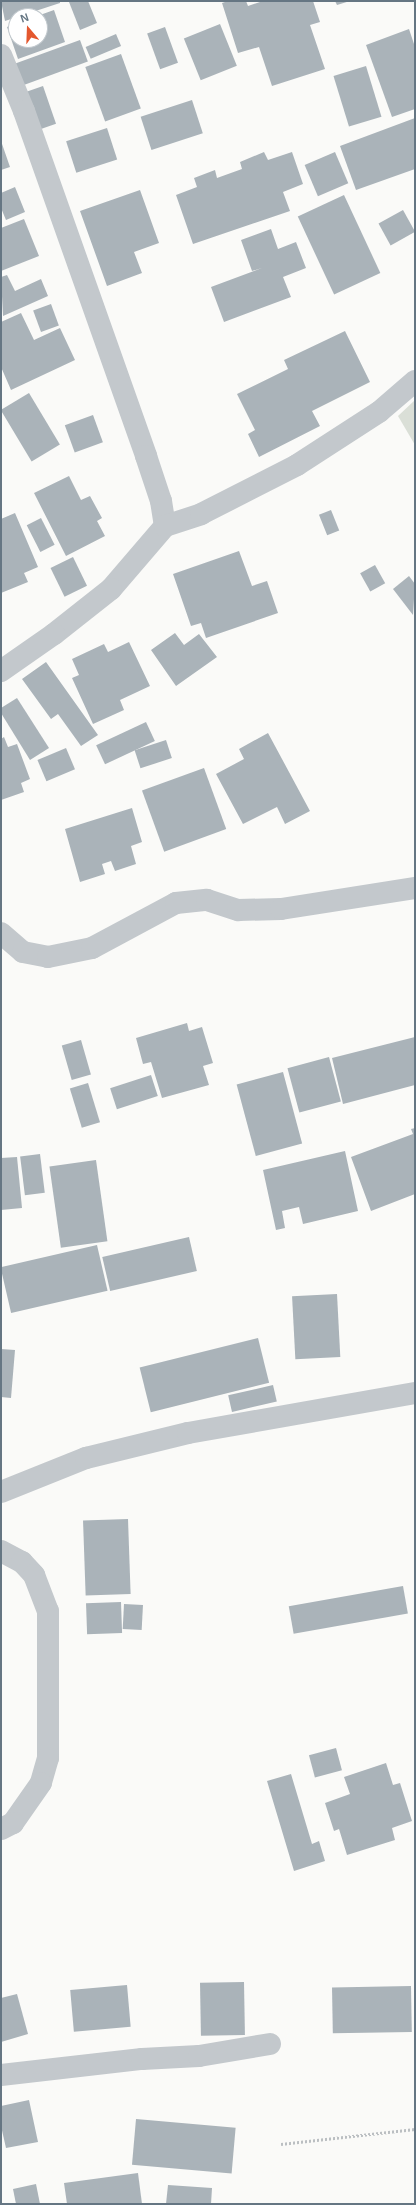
<!DOCTYPE html>
<style>
body{margin:0}
#map{position:relative;width:416px;height:2205px;overflow:hidden;background:#fafaf8;font-family:Helvetica,sans-serif}
div>[style]{position:absolute}
.green>*{inset:0;background:#dadfd7}
.building>*{inset:0;background:#aab3b9;transform-origin:0 0}
.path>*{height:2.5px;margin-top:-1.25px;transform-origin:0;background:repeating-linear-gradient(90deg,#bbbfc2 0 2px,transparent 0 4px)}
.minor>*{height:22px;margin:-11px;padding:0 11px;transform-origin:11px;border-radius:11px;background:#c3c8cc}
span{translate:-50% -50%;white-space:nowrap;text-align:center;line-height:1.15;-webkit-text-stroke:4px #fff;paint-order:stroke}
.frame{position:absolute;inset:0;border:2px solid #657683;pointer-events:none}
.north{position:absolute;left:8px;top:8px;width:40px;height:40px;box-sizing:border-box;background:#fff;border:1px solid #c1c8cd;border-radius:50%;rotate:341deg;font-size:11px;font-weight:700;line-height:16px;text-align:center;color:#657683}
.north::after{content:'';display:block;margin:auto;width:14px;height:18px;background:#e4572e;clip-path:polygon(50% 0,100% 100%,50% 72%,0 100%)}
</style>
<div id="map">
<div class="green">
<div style="clip-path:polygon(415px 400px,415px 445px,398px 416px)"></div>
</div>
<div class="building">
<div style="clip-path:polygon(1px 1px,60px 1px,60px 3px,5px 21px)"></div>
<div style="clip-path:polygon(71px 1px,88px 1px,97px 23px,80px 30px,69px 2px)"></div>
<div style="clip-path:polygon(228px 1px,246px 1px,248px 6px,263px 1px,313px 1px,320px 22px,310px 25px,325px 69px,272px 86px,259px 47px,238px 53px,222px 3px)"></div>
<div style="clip-path:polygon(335px 1px,350px 1px,337px 5px)"></div>
<div style="clip-path:polygon(54px 10px,65px 42px,18px 59px,7px 27px,16px 23px,16px 40px,40px 40px,40px 15px)"></div>
<div style="left:220px;top:24px;width:45px;height:39px;rotate:68deg"></div>
<div style="left:165px;top:27px;width:38px;height:19px;rotate:70deg"></div>
<div style="clip-path:polygon(409px 29px,415px 47px,415px 109px,392px 117px,366px 45px)"></div>
<div style="left:116px;top:34px;width:13px;height:33px;rotate:67deg"></div>
<div style="left:80px;top:40px;width:23px;height:71px;rotate:70deg"></div>
<div style="left:121px;top:54px;width:58px;height:38px;rotate:70deg"></div>
<div style="left:366px;top:66px;width:53px;height:34px;rotate:73deg"></div>
<div style="left:43px;top:86px;width:40px;height:19px;rotate:71deg"></div>
<div style="left:192px;top:100px;width:35px;height:54px;rotate:72deg"></div>
<div style="clip-path:polygon(415px 118px,415px 169px,356px 190px,340px 146px)"></div>
<div style="left:107px;top:128px;width:33px;height:43px;rotate:72deg"></div>
<div style="clip-path:polygon(1px 141px,10px 167px,1px 170px)"></div>
<div style="clip-path:polygon(264px 152px,268px 160px,292px 152px,303px 184px,283px 192px,290px 211px,193px 244px,176px 195px,197px 187px,194px 178px,215px 170px,217px 178px,242px 169px,240px 162px)"></div>
<div style="left:335px;top:152px;width:34px;height:33px;rotate:67deg"></div>
<div style="clip-path:polygon(15px 187px,25px 212px,6px 220px,1px 208px,1px 193px)"></div>
<div style="clip-path:polygon(140px 190px,159px 243px,134px 252px,142px 273px,107px 286px,80px 211px)"></div>
<div style="left:344px;top:195px;width:86px;height:51px;rotate:65deg"></div>
<div style="left:403px;top:210px;width:25px;height:28px;rotate:61deg"></div>
<div style="clip-path:polygon(24px 219px,39px 256px,1px 271px,1px 228px)"></div>
<div style="clip-path:polygon(271px 229px,278px 249px,296px 242px,306px 268px,283px 277px,291px 297px,224px 322px,211px 287px,262px 268px,252px 271px,241px 240px)"></div>
<div style="clip-path:polygon(7px 275px,15px 291px,41px 279px,48px 296px,3px 316px,1px 277px)"></div>
<div style="left:51px;top:304px;width:23px;height:19px;rotate:70deg"></div>
<div style="clip-path:polygon(21px 313px,34px 340px,60px 328px,75px 360px,11px 390px,1px 367px,1px 322px)"></div>
<div style="clip-path:polygon(345px 331px,370px 382px,312px 411px,320px 426px,259px 457px,248px 434px,255px 430px,237px 394px,288px 369px,284px 360px)"></div>
<div style="left:29px;top:393px;width:60px;height:33px;rotate:59deg"></div>
<div style="left:93px;top:415px;width:29px;height:30px;rotate:70deg"></div>
<div style="clip-path:polygon(69px 476px,81px 500px,90px 496px,102px 518px,97px 521px,105px 536px,66px 556px,34px 493px)"></div>
<div style="left:331px;top:510px;width:22px;height:13px;rotate:68deg"></div>
<div style="clip-path:polygon(15px 513px,38px 567px,24px 573px,28px 582px,1px 593px,1px 519px)"></div>
<div style="left:41px;top:518px;width:30px;height:16px;rotate:63deg"></div>
<div style="clip-path:polygon(239px 551px,252px 586px,267px 581px,278px 613px,206px 638px,201px 623px,191px 626px,173px 574px)"></div>
<div style="left:73px;top:557px;width:32px;height:25px;rotate:64deg"></div>
<div style="left:375px;top:565px;width:21px;height:17px;rotate:61deg"></div>
<div style="clip-path:polygon(409px 576px,415px 584px,413px 615px,393px 589px)"></div>
<div style="clip-path:polygon(175px 633px,184px 645px,199px 634px,217px 657px,176px 686px,151px 650px)"></div>
<div style="clip-path:polygon(129px 642px,150px 686px,120px 700px,124px 710px,93px 724px,72px 678px,79px 675px,72px 659px,104px 644px,108px 652px)"></div>
<div style="clip-path:polygon(46px 662px,98px 735px,81px 746px,58px 714px,51px 719px,22px 679px)"></div>
<div style="clip-path:polygon(17px 698px,49px 748px,30px 760px,1px 713px,1px 708px)"></div>
<div style="left:146px;top:722px;width:21px;height:55px;rotate:65deg"></div>
<div style="clip-path:polygon(268px 733px,310px 811px,285px 824px,277px 807px,243px 824px,216px 774px,244px 759px,239px 749px)"></div>
<div style="clip-path:polygon(4px 737px,8px 747px,17px 744px,30px 779px,21px 783px,24px 792px,1px 800px,1px 739px)"></div>
<div style="left:166px;top:740px;width:19px;height:33px;rotate:72deg"></div>
<div style="left:66px;top:748px;width:23px;height:31px;rotate:67deg"></div>
<div style="left:204px;top:768px;width:65px;height:66px;rotate:70deg"></div>
<div style="clip-path:polygon(132px 808px,142px 842px,131px 846px,136px 864px,115px 871px,111px 861px,102px 864px,105px 874px,80px 882px,65px 829px)"></div>
<div style="clip-path:polygon(187px 1023px,189px 1031px,202px 1027px,213px 1063px,203px 1066px,209px 1085px,162px 1098px,151px 1062px,143px 1064px,136px 1038px)"></div>
<div style="clip-path:polygon(415px 1037px,415px 1085px,343px 1104px,332px 1058px)"></div>
<div style="left:81px;top:1040px;width:36px;height:20px;rotate:74deg"></div>
<div style="left:329px;top:1057px;width:46px;height:43px;rotate:75deg"></div>
<div style="left:283px;top:1072px;width:74px;height:48px;rotate:75deg"></div>
<div style="left:151px;top:1075px;width:22px;height:43px;rotate:72deg"></div>
<div style="left:88px;top:1083px;width:41px;height:19px;rotate:73deg"></div>
<div style="clip-path:polygon(415px 1128px,415px 1194px,371px 1211px,351px 1157px,413px 1134px,411px 1129px)"></div>
<div style="clip-path:polygon(345px 1151px,358px 1211px,303px 1224px,299px 1207px,282px 1211px,285px 1228px,276px 1230px,263px 1170px)"></div>
<div style="left:40px;top:1154px;width:39px;height:20px;rotate:83deg"></div>
<div style="clip-path:polygon(17px 1157px,22px 1208px,1px 1210px,1px 1158px)"></div>
<div style="left:96px;top:1160px;width:82px;height:47px;rotate:82deg"></div>
<div style="left:189px;top:1237px;width:35px;height:89px;rotate:77deg"></div>
<div style="left:97px;top:1245px;width:47px;height:99px;rotate:77deg"></div>
<div style="left:337px;top:1294px;width:63px;height:45px;rotate:87deg"></div>
<div style="left:258px;top:1338px;width:46px;height:122px;rotate:76deg"></div>
<div style="clip-path:polygon(1px 1349px,15px 1350px,11px 1398px,1px 1397px)"></div>
<div style="left:273px;top:1385px;width:17px;height:46px;rotate:77deg"></div>
<div style="left:128px;top:1519px;width:75px;height:45px;rotate:88deg"></div>
<div style="left:403px;top:1586px;width:28px;height:116px;rotate:80deg"></div>
<div style="left:121px;top:1602px;width:31px;height:35px;rotate:88deg"></div>
<div style="left:124px;top:1604px;width:19px;height:25px;rotate:3deg"></div>
<div style="left:336px;top:1748px;width:23px;height:28px;rotate:75deg"></div>
<div style="clip-path:polygon(386px 1763px,393px 1785px,400px 1783px,412px 1821px,392px 1828px,395px 1840px,347px 1855px,339px 1829px,334px 1831px,325px 1803px,350px 1794px,344px 1777px)"></div>
<div style="clip-path:polygon(291px 1774px,312px 1844px,319px 1841px,325px 1861px,294px 1871px,267px 1781px)"></div>
<div style="left:244px;top:1982px;width:53px;height:44px;rotate:89deg"></div>
<div style="left:127px;top:1985px;width:42px;height:57px;rotate:85deg"></div>
<div style="left:411px;top:1986px;width:46px;height:79px;rotate:89deg"></div>
<div style="clip-path:polygon(17px 1994px,28px 2034px,1px 2042px,1px 1998px)"></div>
<div style="clip-path:polygon(29px 2100px,38px 2142px,6px 2148px,1px 2126px,1px 2106px)"></div>
<div style="left:136px;top:2119px;width:100px;height:46px;rotate:5deg"></div>
<div style="clip-path:polygon(138px 2173px,142px 2204px,67px 2204px,64px 2183px)"></div>
<div style="clip-path:polygon(36px 2184px,40px 2204px,16px 2204px,13px 2189px)"></div>
<div style="clip-path:polygon(168px 2185px,212px 2188px,211px 2204px,166px 2204px)"></div>
</div>
<div class="path">
<div style="left:281px;top:2144px;width:135px;rotate:-6.4deg"></div>
</div>
<div class="minor">
<div style="left:1px;top:55px;width:61px;rotate:67.7deg"></div>
<div style="left:24px;top:111px;width:366px;rotate:70.5deg"></div>
<div style="left:146px;top:456px;width:47px;rotate:71.6deg"></div>
<div style="left:161px;top:501px;width:25px;rotate:81deg"></div>
<div style="left:165px;top:526px;width:83px;rotate:130.6deg"></div>
<div style="left:111px;top:589px;width:73px;rotate:141.7deg"></div>
<div style="left:54px;top:634px;width:65px;rotate:145.1deg"></div>
<div style="left:165px;top:526px;width:38px;rotate:-18deg"></div>
<div style="left:201px;top:514px;width:108px;rotate:-27deg"></div>
<div style="left:297px;top:465px;width:98px;rotate:-32.9deg"></div>
<div style="left:379px;top:412px;width:48px;rotate:-40.7deg"></div>
<div style="left:1px;top:933px;width:29px;rotate:41deg"></div>
<div style="left:23px;top:952px;width:25px;rotate:11deg"></div>
<div style="left:48px;top:957px;width:45px;rotate:-11.6deg"></div>
<div style="left:92px;top:948px;width:95px;rotate:-28.2deg"></div>
<div style="left:176px;top:903px;width:31px;rotate:-6deg"></div>
<div style="left:207px;top:900px;width:33px;rotate:18deg"></div>
<div style="left:238px;top:910px;width:43px;rotate:-1.3deg"></div>
<div style="left:281px;top:909px;width:136px;rotate:-8.9deg"></div>
<div style="left:1px;top:1492px;width:92px;rotate:-21.8deg"></div>
<div style="left:86px;top:1458px;width:105px;rotate:-13.8deg"></div>
<div style="left:188px;top:1433px;width:230px;rotate:-10deg"></div>
<div style="left:1px;top:1551px;width:24px;rotate:28deg"></div>
<div style="left:22px;top:1562px;width:18px;rotate:47deg"></div>
<div style="left:34px;top:1575px;width:39px;rotate:69deg"></div>
<div style="left:48px;top:1611px;width:147px;rotate:90deg"></div>
<div style="left:48px;top:1758px;width:26px;rotate:106deg"></div>
<div style="left:41px;top:1783px;width:49px;rotate:125deg"></div>
<div style="left:13px;top:1823px;width:13px;rotate:153deg"></div>
<div style="left:1px;top:2075px;width:142px;rotate:-6.5deg"></div>
<div style="left:142px;top:2059px;width:57px;rotate:-3deg"></div>
<div style="left:199px;top:2056px;width:72px;rotate:-9.6deg"></div>
</div>
<div class="frame"></div>
<div class="north">N</div>
</div>
